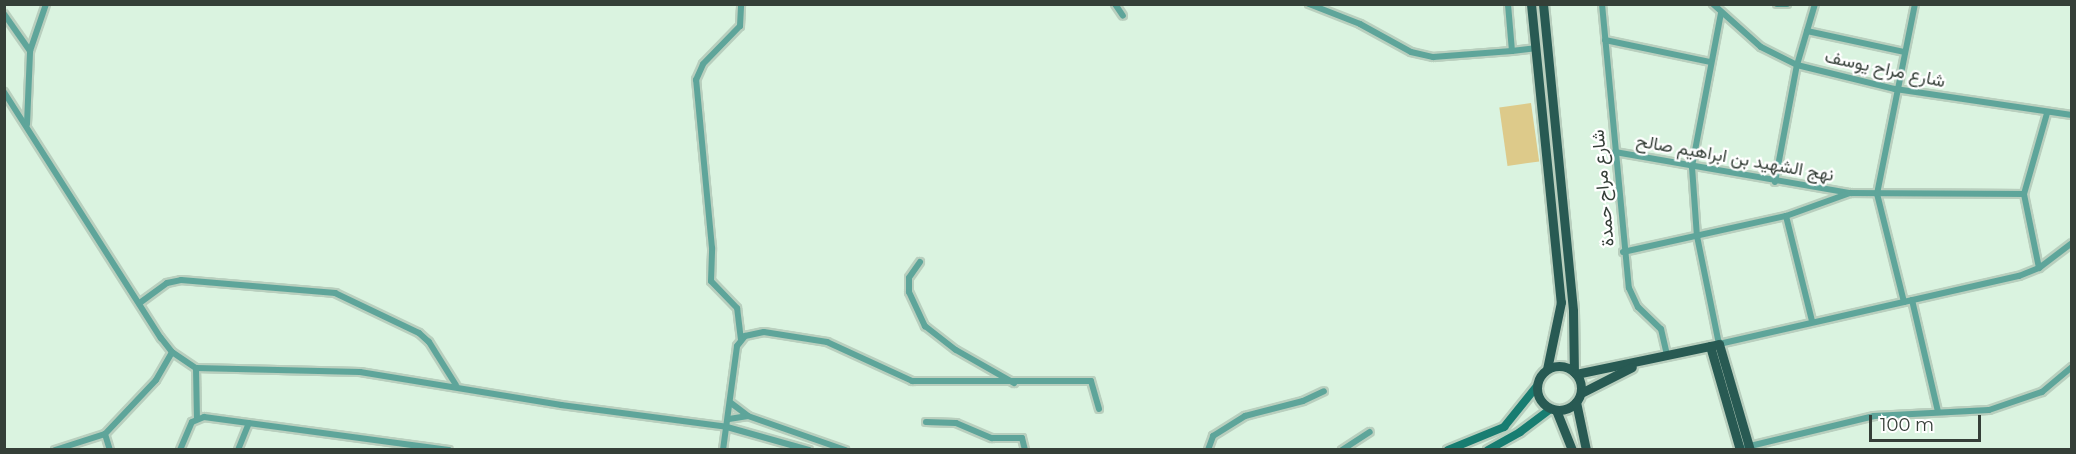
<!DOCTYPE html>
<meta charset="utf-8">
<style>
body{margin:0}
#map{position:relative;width:2076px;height:454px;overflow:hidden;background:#daf3e0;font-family:Montserrat,Vazirmatn,sans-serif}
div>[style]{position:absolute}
.green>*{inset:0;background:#ddca8a;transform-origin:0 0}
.roads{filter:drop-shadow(2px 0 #b9cfbe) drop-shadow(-2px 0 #b9cfbe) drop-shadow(0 2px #b9cfbe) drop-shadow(0 -2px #b9cfbe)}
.minor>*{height:6px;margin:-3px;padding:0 3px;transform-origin:3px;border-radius:3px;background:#5ea59a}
.secondary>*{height:8px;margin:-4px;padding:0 4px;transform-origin:4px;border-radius:4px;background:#187d71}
.primary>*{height:9px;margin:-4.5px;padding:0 4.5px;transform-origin:4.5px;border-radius:4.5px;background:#285a53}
.primary>.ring{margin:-4.5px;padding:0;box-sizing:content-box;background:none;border:9px solid #285a53;border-radius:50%}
span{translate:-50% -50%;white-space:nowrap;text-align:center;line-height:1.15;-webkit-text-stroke:4.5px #fff;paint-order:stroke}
.street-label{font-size:18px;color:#353f38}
.frame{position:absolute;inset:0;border:6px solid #353f38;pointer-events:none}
.scale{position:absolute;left:1869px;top:415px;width:112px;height:27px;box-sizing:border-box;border:3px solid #353f38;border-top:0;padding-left:8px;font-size:18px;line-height:21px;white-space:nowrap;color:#353f38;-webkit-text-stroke:4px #fff;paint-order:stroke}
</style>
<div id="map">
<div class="green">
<div style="left:1531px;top:103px;width:59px;height:32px;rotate:82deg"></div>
</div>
<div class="roads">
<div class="minor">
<div style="left:1115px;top:4px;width:14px;rotate:56deg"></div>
<div style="left:1309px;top:4px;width:55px;rotate:21.4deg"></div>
<div style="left:1360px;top:24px;width:58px;rotate:28.8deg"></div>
<div style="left:1411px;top:52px;width:23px;rotate:13deg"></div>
<div style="left:1433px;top:57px;width:79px;rotate:-4.3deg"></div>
<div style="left:1512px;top:51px;width:47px;rotate:-94.9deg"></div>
<div style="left:1602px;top:4px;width:285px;rotate:84.6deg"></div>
<div style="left:1629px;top:288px;width:21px;rotate:65deg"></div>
<div style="left:1638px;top:307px;width:32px;rotate:44deg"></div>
<div style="left:1661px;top:329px;width:28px;rotate:77deg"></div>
<div style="left:1713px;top:4px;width:64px;rotate:41.9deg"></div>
<div style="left:1761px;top:47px;width:40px;rotate:26.6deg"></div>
<div style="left:1797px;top:65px;width:101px;rotate:13.8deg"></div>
<div style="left:1895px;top:89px;width:179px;rotate:8.4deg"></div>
<div style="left:1777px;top:4px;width:10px"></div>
<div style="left:1721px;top:13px;width:157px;rotate:100.7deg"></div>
<div style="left:1692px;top:167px;width:69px;rotate:85.9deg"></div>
<div style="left:1697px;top:236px;width:110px;rotate:78.5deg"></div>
<div style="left:1719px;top:344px;width:308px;rotate:-12.8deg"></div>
<div style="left:2019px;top:276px;width:22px;rotate:-22deg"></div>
<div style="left:2039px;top:268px;width:41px;rotate:-37.1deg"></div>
<div style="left:4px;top:14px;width:45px;rotate:54.9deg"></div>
<div style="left:1807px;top:31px;width:99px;rotate:12.2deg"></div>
<div style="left:1605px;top:40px;width:107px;rotate:11.8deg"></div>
<div style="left:1512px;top:51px;width:23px;rotate:-7deg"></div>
<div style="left:4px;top:92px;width:292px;rotate:57.5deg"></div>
<div style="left:161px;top:338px;width:18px;rotate:52deg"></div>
<div style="left:172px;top:352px;width:29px;rotate:34deg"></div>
<div style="left:196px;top:368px;width:164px;rotate:1.4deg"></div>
<div style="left:360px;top:372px;width:204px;rotate:9.3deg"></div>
<div style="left:561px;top:405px;width:167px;rotate:7.5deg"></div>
<div style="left:727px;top:427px;width:85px;rotate:15.7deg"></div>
<div style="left:27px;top:124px;width:73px;rotate:-87.6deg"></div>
<div style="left:30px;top:51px;width:50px;rotate:-71.2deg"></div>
<div style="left:1615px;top:152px;width:239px;rotate:9.9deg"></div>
<div style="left:1775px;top:182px;width:119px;rotate:-79.4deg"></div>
<div style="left:1797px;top:65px;width:64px;rotate:-73.6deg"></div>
<div style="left:1786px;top:216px;width:108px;rotate:76.1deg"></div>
<div style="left:1623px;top:252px;width:167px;rotate:-12.5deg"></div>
<div style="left:1786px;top:216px;width:68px;rotate:-19.8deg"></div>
<div style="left:1850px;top:193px;width:174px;rotate:0.3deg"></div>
<div style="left:920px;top:262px;width:19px;rotate:125deg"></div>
<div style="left:909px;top:278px;width:14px;rotate:90deg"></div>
<div style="left:909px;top:292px;width:38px;rotate:65deg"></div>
<div style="left:925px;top:326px;width:39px;rotate:38deg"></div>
<div style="left:956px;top:350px;width:67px;rotate:29.6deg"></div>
<div style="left:2039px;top:268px;width:76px;rotate:-101.5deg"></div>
<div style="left:2024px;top:194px;width:84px;rotate:-74.1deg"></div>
<div style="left:1912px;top:300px;width:115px;rotate:76.9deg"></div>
<div style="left:141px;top:302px;width:32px;rotate:-36deg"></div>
<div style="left:167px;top:283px;width:14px;rotate:-12deg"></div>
<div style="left:181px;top:280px;width:155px;rotate:4.8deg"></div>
<div style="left:335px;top:293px;width:93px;rotate:25.5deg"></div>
<div style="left:419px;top:333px;width:13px;rotate:42deg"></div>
<div style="left:429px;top:342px;width:51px;rotate:57.9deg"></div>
<div style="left:1904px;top:302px;width:111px;rotate:-104deg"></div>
<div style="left:1877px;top:194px;width:194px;rotate:-78.7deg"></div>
<div style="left:741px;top:340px;width:32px;rotate:-97deg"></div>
<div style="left:737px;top:308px;width:37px;rotate:-134deg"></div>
<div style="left:711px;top:281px;width:33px;rotate:-88deg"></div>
<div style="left:712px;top:248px;width:169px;rotate:-95.4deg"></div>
<div style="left:696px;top:80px;width:17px;rotate:-66deg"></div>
<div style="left:703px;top:64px;width:53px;rotate:-45.8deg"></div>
<div style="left:740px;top:26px;width:22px;rotate:-87deg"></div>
<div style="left:196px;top:368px;width:50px;rotate:88.9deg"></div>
<div style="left:731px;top:403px;width:21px;rotate:37deg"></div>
<div style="left:729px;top:419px;width:19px;rotate:-9deg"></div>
<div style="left:748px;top:416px;width:103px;rotate:19.3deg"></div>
<div style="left:926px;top:422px;width:30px;rotate:2deg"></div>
<div style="left:956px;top:423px;width:39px;rotate:23deg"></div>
<div style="left:992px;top:438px;width:30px"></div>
<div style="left:1022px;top:438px;width:12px;rotate:76deg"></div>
<div style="left:105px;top:434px;width:17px;rotate:73deg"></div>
<div style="left:1746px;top:447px;width:132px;rotate:-13.6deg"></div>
<div style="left:1874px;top:416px;width:115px;rotate:-3deg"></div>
<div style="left:1989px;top:410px;width:56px;rotate:-18.8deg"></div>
<div style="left:2042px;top:392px;width:39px;rotate:-40deg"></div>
<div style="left:55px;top:450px;width:52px;rotate:-17.7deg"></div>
<div style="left:105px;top:434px;width:74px;rotate:-46.6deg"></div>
<div style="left:156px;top:380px;width:32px;rotate:-60deg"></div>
<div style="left:180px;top:450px;width:30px;rotate:-67deg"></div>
<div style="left:192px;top:422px;width:13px;rotate:-23deg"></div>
<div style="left:204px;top:417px;width:247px;rotate:7.7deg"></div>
<div style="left:238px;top:450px;width:29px;rotate:-68deg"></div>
<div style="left:723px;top:450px;width:105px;rotate:-82.3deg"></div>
<div style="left:737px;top:346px;width:13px;rotate:-51deg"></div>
<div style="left:745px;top:336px;width:19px;rotate:-12deg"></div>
<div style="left:764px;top:332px;width:64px;rotate:9deg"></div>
<div style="left:827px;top:342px;width:94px;rotate:24.6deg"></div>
<div style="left:912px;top:381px;width:179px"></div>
<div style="left:1091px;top:381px;width:29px;rotate:74deg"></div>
<div style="left:1208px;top:450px;width:15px;rotate:-70deg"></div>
<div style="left:1213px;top:436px;width:38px;rotate:-32deg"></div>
<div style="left:1245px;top:416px;width:60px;rotate:-14.5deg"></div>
<div style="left:1303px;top:401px;width:23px;rotate:-25deg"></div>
<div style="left:1342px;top:450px;width:33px;rotate:-33deg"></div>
</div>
<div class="secondary">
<div style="left:1448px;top:450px;width:61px;rotate:-22.3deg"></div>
<div style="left:1504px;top:427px;width:53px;rotate:-51.2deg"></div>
<div style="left:1488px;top:450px;width:37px;rotate:-29deg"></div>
<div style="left:1520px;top:432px;width:38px;rotate:-37deg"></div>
</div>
<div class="primary">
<div style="left:1531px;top:4px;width:300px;rotate:84.3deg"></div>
<div style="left:1561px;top:302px;width:68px;rotate:101.8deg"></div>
<div style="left:1543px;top:4px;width:308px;rotate:84.4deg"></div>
<div style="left:1573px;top:311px;width:61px;rotate:89.1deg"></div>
<div style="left:1710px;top:346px;width:108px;rotate:73.9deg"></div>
<div class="ring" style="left:1537px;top:366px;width:35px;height:35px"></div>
<div style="left:1576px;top:374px;width:146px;rotate:-11.8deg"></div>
<div style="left:1719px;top:344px;width:110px;rotate:73.7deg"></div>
<div style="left:1581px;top:393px;width:57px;rotate:-27deg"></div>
<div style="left:1576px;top:402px;width:49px;rotate:78.2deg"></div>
<div style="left:1556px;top:410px;width:43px;rotate:68.2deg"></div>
</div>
</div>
<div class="street-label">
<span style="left:1885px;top:69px;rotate:12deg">شارع مراح يوسف</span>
<span style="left:1735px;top:158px;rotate:10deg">نهج الشهيد بن ابراهيم صالح</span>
<span style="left:1603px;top:188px;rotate:-95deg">شارع مراح حمدة</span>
</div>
<div class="frame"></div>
<div class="scale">100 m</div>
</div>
